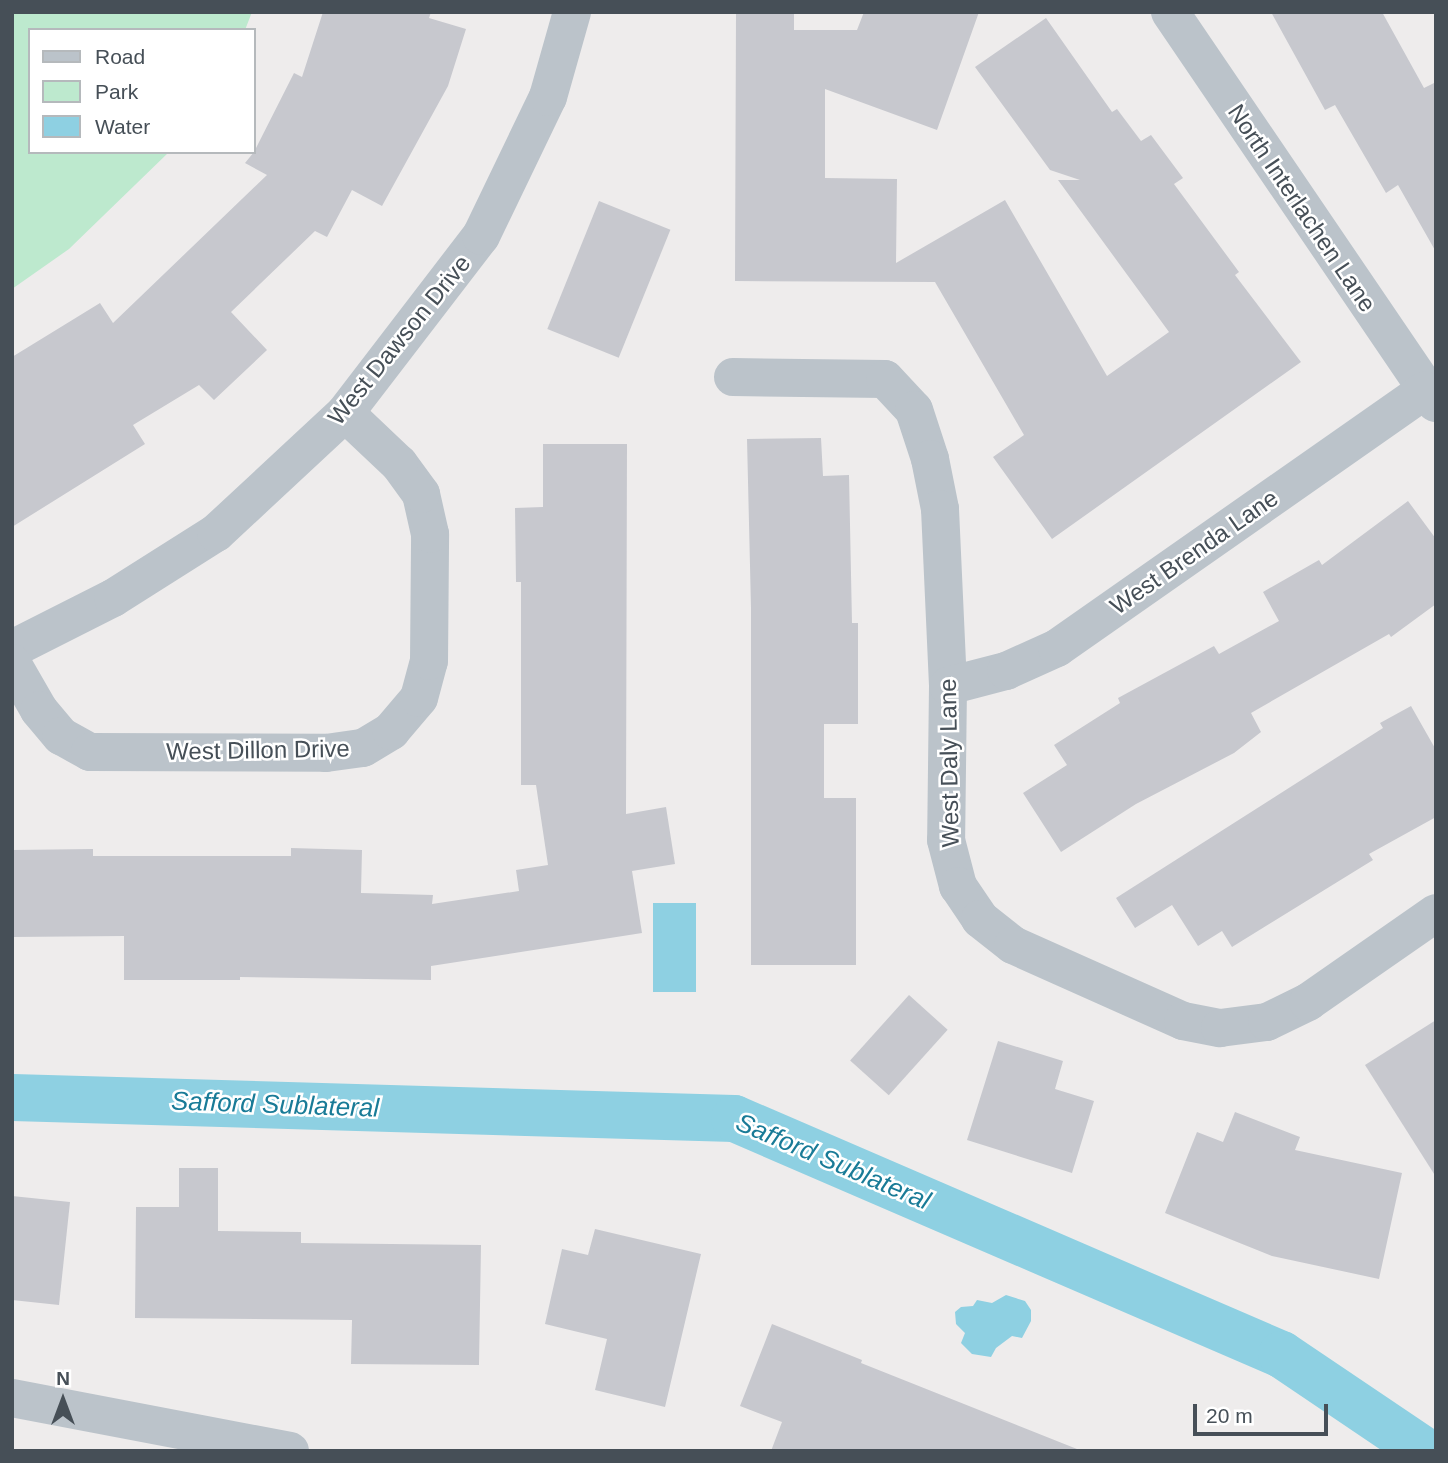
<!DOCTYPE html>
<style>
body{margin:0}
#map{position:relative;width:1448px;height:1463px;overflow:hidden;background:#eeecec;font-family:Arial,sans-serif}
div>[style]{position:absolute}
.green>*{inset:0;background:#bde9ce}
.water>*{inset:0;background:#8ed0e2;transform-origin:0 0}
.canal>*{height:47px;margin:-23.5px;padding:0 23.5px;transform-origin:23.5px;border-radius:23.5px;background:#8ed0e2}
.building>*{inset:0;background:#c7c8ce;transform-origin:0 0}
.minor>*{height:38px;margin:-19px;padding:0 19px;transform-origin:19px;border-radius:19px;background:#bbc3ca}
span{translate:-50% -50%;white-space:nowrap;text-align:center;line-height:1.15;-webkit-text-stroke:5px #fff;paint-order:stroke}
.street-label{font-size:24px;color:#464f57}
.water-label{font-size:26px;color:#197b97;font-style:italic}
.frame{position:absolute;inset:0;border:14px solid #464f57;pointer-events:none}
.legend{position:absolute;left:28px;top:28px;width:228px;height:126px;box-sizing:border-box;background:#fff;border:2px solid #b5b9bc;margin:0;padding:9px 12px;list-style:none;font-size:21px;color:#464f57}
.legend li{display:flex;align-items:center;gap:14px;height:35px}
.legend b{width:35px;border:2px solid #b5b9bc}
.north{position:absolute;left:28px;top:1365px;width:70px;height:70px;-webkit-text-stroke:5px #fff;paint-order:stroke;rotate:0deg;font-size:19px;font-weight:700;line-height:28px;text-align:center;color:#464f57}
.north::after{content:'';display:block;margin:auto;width:24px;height:32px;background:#464f57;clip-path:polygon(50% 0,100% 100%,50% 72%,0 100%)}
.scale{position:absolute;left:1193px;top:1404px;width:135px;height:32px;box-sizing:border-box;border:4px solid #464f57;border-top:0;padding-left:9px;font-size:21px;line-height:24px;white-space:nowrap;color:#464f57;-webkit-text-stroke:5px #fff;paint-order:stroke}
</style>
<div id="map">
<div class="green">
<div style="clip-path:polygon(12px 12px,252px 12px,245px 30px,30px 30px,30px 152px,169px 152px,69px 249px,12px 289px)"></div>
</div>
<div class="water">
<div style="left:653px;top:903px;width:43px;height:89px"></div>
<div style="clip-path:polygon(1006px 1295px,1025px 1301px,1031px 1310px,1031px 1321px,1022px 1338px,1012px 1336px,996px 1348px,991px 1357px,972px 1354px,961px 1343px,965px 1333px,956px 1324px,955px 1312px,961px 1307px,973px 1306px,977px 1300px,992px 1303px)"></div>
</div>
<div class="canal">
<div style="left:12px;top:1097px;width:722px;rotate:1.67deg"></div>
<div style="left:734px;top:1118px;width:596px;rotate:23.34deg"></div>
<div style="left:1281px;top:1354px;width:174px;rotate:34deg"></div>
</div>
<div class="building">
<div style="clip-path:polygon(323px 12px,431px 12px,429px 18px,466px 29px,448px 86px,382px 206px,352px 190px,327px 237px,315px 231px,231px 312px,267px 350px,214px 400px,199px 385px,133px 425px,145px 444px,12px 527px,12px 357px,100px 303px,113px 323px,267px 175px,245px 163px,254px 152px,294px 73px,302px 77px)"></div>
<div style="clip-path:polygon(736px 12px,794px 12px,794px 30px,857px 30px,864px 12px,979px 12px,937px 130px,825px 89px,825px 178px,897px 179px,896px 263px,1005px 200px,1107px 376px,1169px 332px,1058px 180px,1080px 180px,1050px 170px,975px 67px,1046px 18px,1112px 112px,1117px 109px,1141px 141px,1151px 135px,1183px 178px,1174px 184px,1239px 272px,1235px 275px,1301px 362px,1052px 539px,993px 457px,1024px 435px,935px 282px,735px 281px)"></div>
<div style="clip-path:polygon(1271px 12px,1382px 12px,1424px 88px,1436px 82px,1436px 252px,1398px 185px,1386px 193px,1335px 105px,1325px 110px)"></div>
<div style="left:599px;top:201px;width:77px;height:138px;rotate:22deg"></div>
<div style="clip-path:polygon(821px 438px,823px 476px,849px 475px,852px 623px,858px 623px,858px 724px,824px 724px,824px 798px,856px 798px,856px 965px,751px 965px,751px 608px,747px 439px)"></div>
<div style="clip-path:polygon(543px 444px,627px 444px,626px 814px,666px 807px,675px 864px,632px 871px,642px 933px,431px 966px,431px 980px,240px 977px,240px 980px,124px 980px,124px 936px,12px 937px,12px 850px,93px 849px,93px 856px,291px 856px,291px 848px,362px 850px,361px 893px,433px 895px,432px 904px,519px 891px,516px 870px,548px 865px,536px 785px,521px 785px,521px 582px,516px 582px,515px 508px,543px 507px)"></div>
<div style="clip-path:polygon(1408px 501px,1436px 539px,1436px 604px,1391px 637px,1389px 634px,1251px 713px,1261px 732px,1234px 753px,1136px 804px,1061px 852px,1023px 793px,1067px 765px,1054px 745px,1120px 703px,1118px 698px,1214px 646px,1219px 654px,1279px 621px,1263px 592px,1319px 560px,1322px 565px)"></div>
<div style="clip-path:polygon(1411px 706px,1436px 750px,1436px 817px,1369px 854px,1373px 860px,1232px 947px,1222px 931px,1198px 946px,1172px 905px,1135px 928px,1116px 898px,1383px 728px,1380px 723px)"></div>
<div style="left:909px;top:995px;width:52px;height:88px;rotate:42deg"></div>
<div style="clip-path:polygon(1436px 1020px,1436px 1177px,1365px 1065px)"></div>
<div style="clip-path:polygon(998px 1041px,1063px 1061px,1055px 1089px,1094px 1101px,1072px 1173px,967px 1140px)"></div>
<div style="clip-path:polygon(1235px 1112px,1300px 1137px,1295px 1150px,1402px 1173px,1379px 1279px,1272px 1256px,1165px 1213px,1197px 1132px,1223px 1142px)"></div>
<div style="clip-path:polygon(179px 1168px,218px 1168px,218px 1231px,301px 1232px,301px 1243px,481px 1245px,479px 1365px,351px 1364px,352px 1320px,135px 1318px,136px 1207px,179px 1207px)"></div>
<div style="clip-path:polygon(12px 1196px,70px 1202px,59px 1305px,12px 1300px)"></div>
<div style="clip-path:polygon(595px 1229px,701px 1254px,665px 1407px,595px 1390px,607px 1339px,545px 1324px,562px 1249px,588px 1255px)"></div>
<div style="clip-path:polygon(772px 1324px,862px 1360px,861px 1363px,1077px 1449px,1077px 1451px,771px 1451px,782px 1422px,740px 1406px)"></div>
</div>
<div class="minor">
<div style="left:1170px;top:12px;width:473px;rotate:55.8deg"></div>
<div style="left:733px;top:377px;width:152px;rotate:0.8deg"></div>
<div style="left:885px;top:379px;width:42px;rotate:46.9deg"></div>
<div style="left:914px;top:410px;width:52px;rotate:71.9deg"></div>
<div style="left:930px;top:459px;width:51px;rotate:78.7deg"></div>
<div style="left:940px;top:509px;width:177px;rotate:87.4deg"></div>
<div style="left:948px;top:686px;width:154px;rotate:90.7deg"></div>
<div style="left:946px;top:840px;width:48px;rotate:75.4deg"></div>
<div style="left:958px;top:886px;width:40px;rotate:56deg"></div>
<div style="left:980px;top:919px;width:42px;rotate:38.2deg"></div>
<div style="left:1013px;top:945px;width:186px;rotate:24.1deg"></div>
<div style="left:1183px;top:1021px;width:38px;rotate:11deg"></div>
<div style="left:1220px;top:1028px;width:47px;rotate:-7.3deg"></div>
<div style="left:1267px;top:1022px;width:46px;rotate:-26deg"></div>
<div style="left:1308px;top:1002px;width:156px;rotate:-34.8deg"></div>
<div style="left:12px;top:649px;width:113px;rotate:-26.8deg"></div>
<div style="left:113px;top:598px;width:122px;rotate:-32.3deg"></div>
<div style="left:216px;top:533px;width:176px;rotate:-42.9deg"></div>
<div style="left:345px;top:413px;width:223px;rotate:-52.5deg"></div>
<div style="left:481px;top:236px;width:154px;rotate:-64.3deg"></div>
<div style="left:548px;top:97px;width:88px;rotate:-74.2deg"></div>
<div style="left:12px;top:663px;width:54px;rotate:60.1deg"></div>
<div style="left:39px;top:710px;width:34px;rotate:50deg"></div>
<div style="left:61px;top:736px;width:33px;rotate:29deg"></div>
<div style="left:90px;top:752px;width:236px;rotate:0.2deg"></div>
<div style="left:326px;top:753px;width:37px;rotate:-8deg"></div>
<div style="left:363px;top:748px;width:33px;rotate:-31deg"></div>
<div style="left:391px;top:731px;width:43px;rotate:-49.7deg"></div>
<div style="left:419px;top:698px;width:38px;rotate:-75deg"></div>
<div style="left:429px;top:661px;width:127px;rotate:-89.5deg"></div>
<div style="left:430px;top:534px;width:41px;rotate:-102.7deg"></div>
<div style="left:421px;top:494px;width:37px;rotate:-126deg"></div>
<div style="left:399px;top:464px;width:74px;rotate:-136.6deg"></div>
<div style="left:948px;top:686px;width:60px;rotate:-14.5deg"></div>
<div style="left:1006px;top:671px;width:56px;rotate:-24.3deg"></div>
<div style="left:1057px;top:648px;width:449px;rotate:-35deg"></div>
<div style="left:12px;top:1398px;width:283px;rotate:10.8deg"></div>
</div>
<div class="street-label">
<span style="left:1302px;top:208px;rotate:56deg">North Interlachen Lane</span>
<span style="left:399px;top:340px;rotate:-51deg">West Dawson Drive</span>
<span style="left:1194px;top:552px;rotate:-35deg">West Brenda Lane</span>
<span style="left:258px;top:750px;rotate:-1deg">West Dillon Drive</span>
<span style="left:949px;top:763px;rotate:-91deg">West Daly Lane</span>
</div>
<div class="water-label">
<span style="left:275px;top:1105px;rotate:2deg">Safford Sublateral</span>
<span style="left:833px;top:1162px;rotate:23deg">Safford Sublateral</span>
</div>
<div class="frame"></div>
<ul class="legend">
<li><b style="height:9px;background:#bbc3ca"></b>Road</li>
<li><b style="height:19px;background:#bde9ce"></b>Park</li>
<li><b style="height:19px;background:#8ed0e2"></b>Water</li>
</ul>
<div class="north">N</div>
<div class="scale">20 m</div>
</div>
